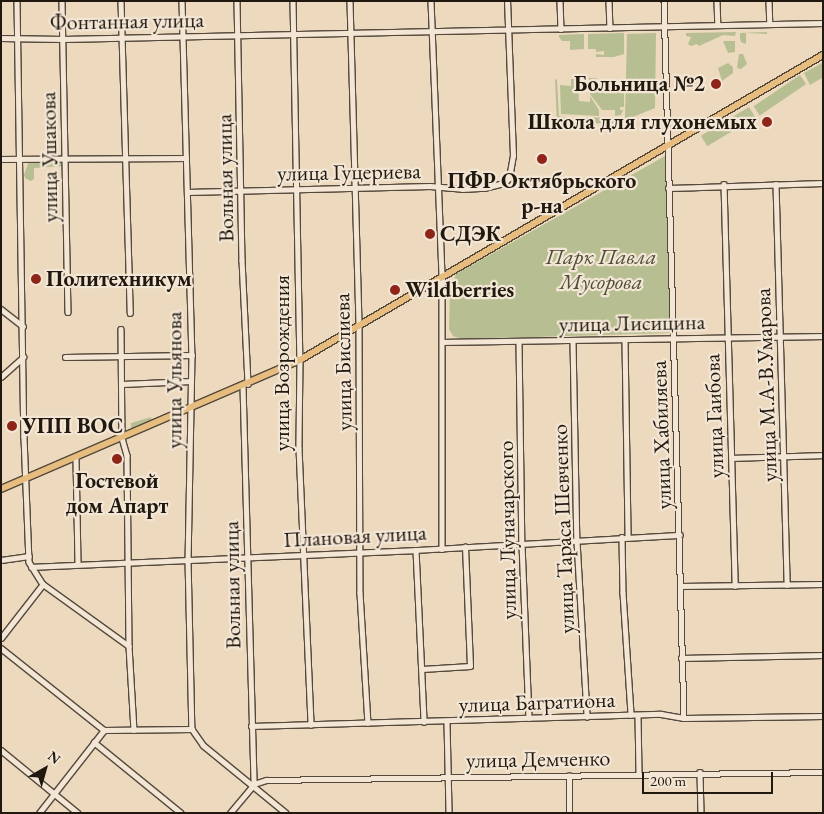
<!DOCTYPE html>
<meta charset="utf-8">
<style>
body{margin:0}
#map{position:relative;width:824px;height:814px;overflow:hidden;background:#ecd9be;font-family:"EB Garamond",serif}
div>[style]{position:absolute}
.green>*{inset:0;background:#b7bf92;transform-origin:0 0}
.roads{filter:drop-shadow(1px 0 #54493c) drop-shadow(-1px 0 #54493c) drop-shadow(0 1px #54493c) drop-shadow(0 -1px #54493c)}
.minor>*{height:4.5px;margin:-2.25px;padding:0 2.25px;transform-origin:2.25px;border-radius:2.25px;background:#f3e6d5}
.major>*{height:5.5px;margin:-2.75px;padding:0 2.75px;transform-origin:2.75px;border-radius:2.75px;background:#e6bc7f}
.dots>*{width:14px;height:14px;translate:-50% -50%;box-sizing:border-box;border:2px solid #f3e6d5;border-radius:50%}
span{translate:-50% -50%;white-space:nowrap;text-align:center;line-height:1.15;-webkit-text-stroke:4.5px #f3e6d5;paint-order:stroke}
.street-label{font-size:22px;color:#211910}
.poi-label{font-size:22px;color:#211910;font-weight:700}
.right{translate:-100% -50%;text-align:right}
.left{translate:0 -50%;text-align:left}
.park-label{font-size:22px;color:#4e4b37;font-style:italic}
.frame{position:absolute;inset:0;border:2px solid #211910;pointer-events:none}
.north{position:absolute;left:20px;top:744px;width:50px;height:50px;-webkit-text-stroke:4px #f3e6d5;paint-order:stroke;rotate:38deg;font-size:14px;font-weight:700;line-height:20px;text-align:center;color:#211910}
.north::after{content:'';display:block;margin:auto;width:18px;height:22px;background:#211910;clip-path:polygon(50% 0,100% 100%,50% 72%,0 100%)}
.scale{position:absolute;left:642px;top:772px;width:131px;height:22px;box-sizing:border-box;border:2px solid #211910;border-top:0;padding-left:6px;font-size:15px;line-height:18px;white-space:nowrap;color:#211910;-webkit-text-stroke:4px #f3e6d5;paint-order:stroke}
</style>
<div id="map">
<div class="green">
<div style="clip-path:polygon(736px 32px,735px 36px,723px 35px,699px 46px,697px 44px,691px 46px,688px 44px,691px 37px,686px 36px,686px 33px)"></div>
<div style="clip-path:polygon(767px 32px,767px 34px,746px 33px,746px 44px,741px 42px,740px 38px,740px 33px)"></div>
<div style="clip-path:polygon(624px 33px,624px 54px,614px 57px,596px 57px,596px 54px,604px 55px,604px 51px,596px 52px,596px 49px,588px 49px,588px 34px)"></div>
<div style="clip-path:polygon(656px 33px,655px 108px,618px 123px,557px 124px,555px 79px,557px 80px,559px 116px,567px 118px,625px 117px,627px 34px)"></div>
<div style="clip-path:polygon(584px 34px,584px 49px,570px 50px,570px 41px,562px 41px,559px 37px,559px 35px)"></div>
<div style="clip-path:polygon(723px 41px,735px 41px,735px 52px,728px 53px)"></div>
<div style="clip-path:polygon(739px 54px,743px 54px,747px 64px,741px 69px,737px 68px)"></div>
<div style="clip-path:polygon(728px 63px,733px 67px,733px 73px,722px 81px,718px 68px)"></div>
<div style="clip-path:polygon(822px 63px,822px 78px,810px 85px,804px 73px)"></div>
<div style="left:800px;top:75px;width:11px;height:56px;rotate:56deg"></div>
<div style="clip-path:polygon(589px 78px,596px 78px,596px 84px,602px 85px,602px 88px,607px 88px,607px 85px,622px 86px,624px 90px,624px 107px,620px 107px,620px 110px,623px 110px,621px 115px,615px 116px,615px 110px,602px 110px,590px 94px)"></div>
<div style="clip-path:polygon(571px 79px,578px 79px,579px 101px,590px 102px,590px 96px,599px 110px,599px 116px,561px 114px,560px 85px,571px 86px)"></div>
<div style="left:749px;top:107px;width:12px;height:56px;rotate:59deg"></div>
<div style="clip-path:polygon(665px 156px,671px 333px,462px 339px,453px 336px,449px 329px,450px 292px,456px 274px)"></div>
<div style="clip-path:polygon(56px 160px,64px 161px,65px 166px,34px 168px,34px 179px,31px 181px,26px 179px,24px 175px,29px 161px)"></div>
<div style="clip-path:polygon(151px 417px,152px 423px,131px 430px,131px 423px)"></div>
</div>
<div class="roads">
<div class="minor">
<div style="left:17px;top:1px;width:436px;rotate:89.1deg"></div>
<div style="left:24px;top:437px;width:125px;rotate:87.7deg"></div>
<div style="left:29px;top:562px;width:26px;rotate:58deg"></div>
<div style="left:43px;top:584px;width:106px;rotate:35.8deg"></div>
<div style="left:62px;top:1px;width:311px;rotate:88.9deg"></div>
<div style="left:121px;top:1px;width:312px;rotate:88.3deg"></div>
<div style="left:182px;top:1px;width:354px;rotate:88.4deg"></div>
<div style="left:192px;top:355px;width:204px;rotate:91.1deg"></div>
<div style="left:188px;top:559px;width:170px;rotate:88.7deg"></div>
<div style="left:192px;top:729px;width:19px;rotate:55deg"></div>
<div style="left:203px;top:745px;width:107px;rotate:39.3deg"></div>
<div style="left:237px;top:1px;width:259px;rotate:88.9deg"></div>
<div style="left:242px;top:260px;width:124px;rotate:87.2deg"></div>
<div style="left:293px;top:1px;width:359px;rotate:88.9deg"></div>
<div style="left:300px;top:360px;width:88px;rotate:90.7deg"></div>
<div style="left:299px;top:448px;width:277px;rotate:87.5deg"></div>
<div style="left:350px;top:1px;width:325px;rotate:88.4deg"></div>
<div style="left:359px;top:326px;width:267px;rotate:89.8deg"></div>
<div style="left:360px;top:593px;width:130px;rotate:86.5deg"></div>
<div style="left:431px;top:1px;width:278px;rotate:87.7deg"></div>
<div style="left:442px;top:279px;width:270px;rotate:90deg"></div>
<div style="left:560px;top:1px;width:28px;rotate:88deg"></div>
<div style="left:609px;top:1px;width:27px;rotate:88deg"></div>
<div style="left:664px;top:1px;width:717px;rotate:88.4deg"></div>
<div style="left:717px;top:1px;width:24px;rotate:88deg"></div>
<div style="left:769px;top:1px;width:23px;rotate:88deg"></div>
<div style="left:1px;top:38px;width:62px;rotate:0.9deg"></div>
<div style="left:63px;top:39px;width:760px;rotate:-1.21deg"></div>
<div style="left:1px;top:159px;width:185px;rotate:-0.3deg"></div>
<div style="left:724px;top:184px;width:402px;rotate:88.4deg"></div>
<div style="left:776px;top:184px;width:401px;rotate:88.4deg"></div>
<div style="left:668px;top:188px;width:155px;rotate:-1.8deg"></div>
<div style="left:187px;top:192px;width:243px;rotate:-1.4deg"></div>
<div style="left:430px;top:186px;width:32px;rotate:5deg"></div>
<div style="left:462px;top:189px;width:22px;rotate:-3deg"></div>
<div style="left:484px;top:188px;width:21px;rotate:-14deg"></div>
<div style="left:504px;top:183px;width:7px;rotate:-45deg"></div>
<div style="left:509px;top:178px;width:22px;rotate:-80deg"></div>
<div style="left:513px;top:156px;width:155px;rotate:-92.2deg"></div>
<div style="left:1px;top:309px;width:28px;rotate:38deg"></div>
<div style="left:121px;top:329px;width:109px;rotate:89.5deg"></div>
<div style="left:122px;top:438px;width:18px;rotate:74deg"></div>
<div style="left:127px;top:455px;width:191px;rotate:89.4deg"></div>
<div style="left:129px;top:646px;width:84px;rotate:86.6deg"></div>
<div style="left:625px;top:340px;width:197px;rotate:89.1deg"></div>
<div style="left:519px;top:341px;width:203px;rotate:89.2deg"></div>
<div style="left:522px;top:544px;width:174px;rotate:87.7deg"></div>
<div style="left:573px;top:341px;width:200px;rotate:88.9deg"></div>
<div style="left:577px;top:541px;width:176px;rotate:86.7deg"></div>
<div style="left:442px;top:342px;width:381px;rotate:-0.9deg"></div>
<div style="left:65px;top:357px;width:127px;rotate:-0.9deg"></div>
<div style="left:1px;top:377px;width:30px;rotate:-42deg"></div>
<div style="left:122px;top:384px;width:69px;rotate:-2.5deg"></div>
<div style="left:243px;top:386px;width:398px;rotate:88.4deg"></div>
<div style="left:76px;top:458px;width:106px;rotate:88.9deg"></div>
<div style="left:732px;top:458px;width:91px;rotate:-1.9deg"></div>
<div style="left:622px;top:537px;width:56px;rotate:89deg"></div>
<div style="left:623px;top:593px;width:122px;rotate:86.2deg"></div>
<div style="left:416px;top:550px;width:172px;rotate:87.3deg"></div>
<div style="left:1px;top:560px;width:28px;rotate:-8deg"></div>
<div style="left:31px;top:567px;width:385px;rotate:-2.5deg"></div>
<div style="left:416px;top:550px;width:264px;rotate:-3.3deg"></div>
<div style="left:681px;top:586px;width:142px;rotate:-0.8deg"></div>
<div style="left:1px;top:638px;width:68px;rotate:-52.1deg"></div>
<div style="left:1px;top:648px;width:132px;rotate:38.5deg"></div>
<div style="left:681px;top:658px;width:142px;rotate:-1.2deg"></div>
<div style="left:422px;top:669px;width:48px;rotate:-3.6deg"></div>
<div style="left:470px;top:666px;width:119px;rotate:-92.4deg"></div>
<div style="left:638px;top:715px;width:58px;rotate:89deg"></div>
<div style="left:447px;top:722px;width:91px;rotate:88.7deg"></div>
<div style="left:251px;top:726px;width:410px;rotate:-1.7deg"></div>
<div style="left:661px;top:714px;width:23px;rotate:10deg"></div>
<div style="left:684px;top:718px;width:139px;rotate:-0.8deg"></div>
<div style="left:104px;top:730px;width:88px;rotate:-0.7deg"></div>
<div style="left:94px;top:742px;width:112px;rotate:39.2deg"></div>
<div style="left:1px;top:750px;width:99px;rotate:39.3deg"></div>
<div style="left:700px;top:772px;width:41px;rotate:88.6deg"></div>
<div style="left:39px;top:813px;width:105px;rotate:-51.9deg"></div>
<div style="left:230px;top:813px;width:38px;rotate:-50deg"></div>
<div style="left:254px;top:784px;width:13px;rotate:-18deg"></div>
<div style="left:266px;top:780px;width:557px;rotate:-0.82deg"></div>
<div style="left:569px;top:813px;width:37px;rotate:-90deg"></div>
</div>
<div class="major">
<div style="left:1px;top:489px;width:326px;rotate:-23.3deg"></div>
<div style="left:300px;top:360px;width:605px;rotate:-30.25deg"></div>
</div>
</div>
<div class="dots">
<div style="left:716px;top:84px;background:#8f2418"></div>
<div style="left:767px;top:122px;background:#8f2418"></div>
<div style="left:542px;top:159px;background:#8f2418"></div>
<div style="left:430px;top:234px;background:#8f2418"></div>
<div style="left:36px;top:279px;background:#8f2418"></div>
<div style="left:395px;top:290px;background:#8f2418"></div>
<div style="left:12px;top:426px;background:#8f2418"></div>
<div style="left:117px;top:459px;background:#8f2418"></div>
</div>
<div class="street-label">
<span style="left:127px;top:21px;rotate:-1deg">Фонтанная улица</span>
<span style="left:49px;top:157px;rotate:-91deg">улица Ушакова</span>
<span style="left:349px;top:172px;rotate:-1deg">улица Гуцериева</span>
<span style="left:225px;top:178px;rotate:-91deg">Вольная улица</span>
<span style="left:632px;top:323px;rotate:-1deg">улица Лисицина</span>
<span style="left:343px;top:362px;rotate:-91deg">улица Бислиева</span>
<span style="left:282px;top:363px;rotate:-90deg">улица Возрождения</span>
<span style="left:174px;top:380px;rotate:-90deg">улица Ульянова</span>
<span style="left:766px;top:385px;rotate:-92deg">улица М.А-В.Умарова</span>
<span style="left:714px;top:416px;rotate:-92deg">улица Гаибова</span>
<span style="left:661px;top:435px;rotate:-92deg">улица Хабиляева</span>
<span style="left:563px;top:529px;rotate:-92deg">улица Тараса Шевченко</span>
<span style="left:507px;top:530px;rotate:-91deg">улица Луначарского</span>
<span style="left:355px;top:536px;rotate:-3deg">Плановая улица</span>
<span style="left:232px;top:585px;rotate:-91deg">Вольная улица</span>
<span style="left:537px;top:702px;rotate:-2deg">улица Багратиона</span>
<span style="left:538px;top:759px;rotate:-1deg">улица Демченко</span>
</div>
<div class="poi-label">
<span class="right" style="left:705px;top:84px">Больница №2</span>
<span class="right" style="left:757px;top:122px">Школа для глухонемых</span>
<span style="left:542px;top:193px">ПФР Октябрьского<br>р-на</span>
<span class="left" style="left:440px;top:234px">СДЭК</span>
<span class="left" style="left:46px;top:279px">Политехникум</span>
<span class="left" style="left:405px;top:290px">Wildberries</span>
<span class="left" style="left:22px;top:426px">УПП ВОС</span>
<span style="left:117px;top:493px">Гостевой<br>дом Апарт</span>
</div>
<div class="park-label">
<span style="left:601px;top:269px">Парк Павла<br>Мусорова</span>
</div>
<div class="frame"></div>
<div class="north">N</div>
<div class="scale">200 m</div>
</div>
